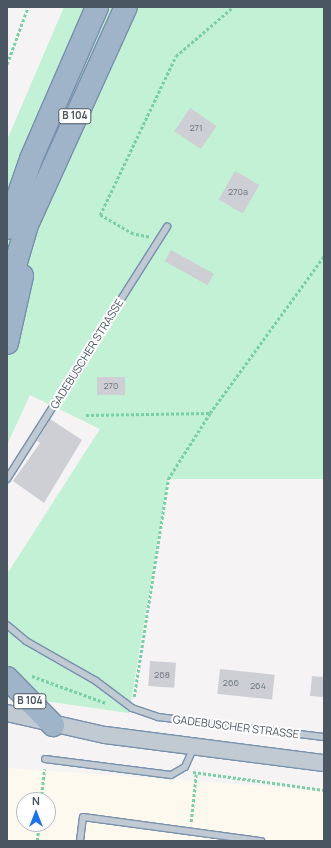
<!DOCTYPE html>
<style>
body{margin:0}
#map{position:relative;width:331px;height:848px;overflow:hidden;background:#f5f3f3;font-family:Manrope,sans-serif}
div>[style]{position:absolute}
.commercial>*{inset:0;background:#fdf9ef}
.green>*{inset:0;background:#c3f1d5}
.building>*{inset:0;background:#cdcfd5;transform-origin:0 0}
.path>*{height:2.5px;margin-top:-1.25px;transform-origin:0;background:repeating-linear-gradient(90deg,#7ad0a6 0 3px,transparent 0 5px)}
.roads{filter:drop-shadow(1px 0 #7690ad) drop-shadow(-1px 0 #7690ad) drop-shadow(0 1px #7690ad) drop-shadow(0 -1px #7690ad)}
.service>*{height:6px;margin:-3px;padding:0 3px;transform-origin:3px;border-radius:3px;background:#c1cad2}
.tertiary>*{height:16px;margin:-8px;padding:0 8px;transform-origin:8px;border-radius:8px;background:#c1cad2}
.trunk>*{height:22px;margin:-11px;padding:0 11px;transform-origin:11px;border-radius:11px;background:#9fb4c9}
span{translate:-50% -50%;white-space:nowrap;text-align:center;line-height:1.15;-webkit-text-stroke:4px #fff;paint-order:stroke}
.number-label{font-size:9px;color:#6b747e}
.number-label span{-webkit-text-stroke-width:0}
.shield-label span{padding:1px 3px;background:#fff;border:1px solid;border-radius:3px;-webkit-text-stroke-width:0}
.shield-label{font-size:10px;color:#4a5661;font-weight:700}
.street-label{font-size:11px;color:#4a5661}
.frame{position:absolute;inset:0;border:8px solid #4a5661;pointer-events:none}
.north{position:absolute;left:16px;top:792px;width:40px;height:40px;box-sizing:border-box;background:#fff;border:1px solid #b7bbc0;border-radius:50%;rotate:0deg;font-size:11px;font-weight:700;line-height:16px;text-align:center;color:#4a5661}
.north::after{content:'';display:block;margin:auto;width:14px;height:18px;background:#1a73e8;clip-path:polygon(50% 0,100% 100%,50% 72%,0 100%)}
</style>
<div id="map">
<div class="commercial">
<div style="clip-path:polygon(evenodd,7px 768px,324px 790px,324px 841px,7px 841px,7px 768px,24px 800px,48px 800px,48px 824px,24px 824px,24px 800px)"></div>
</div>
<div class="green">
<div style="clip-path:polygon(64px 7px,324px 7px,324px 479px,168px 479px,129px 713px,37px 700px,7px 681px,7px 574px,100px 429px,30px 395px,7px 445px,7px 140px)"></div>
</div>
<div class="building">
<div style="left:190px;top:108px;width:32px;height:28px;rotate:34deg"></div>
<div style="left:235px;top:171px;width:28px;height:33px;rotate:30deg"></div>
<div style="left:171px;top:250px;width:49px;height:13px;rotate:29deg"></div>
<div style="left:97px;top:377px;width:28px;height:18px"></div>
<div style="clip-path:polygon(50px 419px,82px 440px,44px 503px,13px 481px,40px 443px,37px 441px)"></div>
<div style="left:150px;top:661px;width:26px;height:25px;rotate:4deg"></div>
<div style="left:220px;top:669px;width:55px;height:25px;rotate:6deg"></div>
<div style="clip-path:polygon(312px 676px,324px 677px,324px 697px,310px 696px)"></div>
</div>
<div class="path">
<div style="left:7px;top:64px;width:61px;rotate:-69.8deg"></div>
<div style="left:149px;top:237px;width:16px;rotate:-169deg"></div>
<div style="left:133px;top:234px;width:38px;rotate:-150deg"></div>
<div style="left:100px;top:215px;width:176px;rotate:-64.5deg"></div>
<div style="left:176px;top:56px;width:75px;rotate:-40.7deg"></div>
<div style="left:86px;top:415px;width:124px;rotate:-0.9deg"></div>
<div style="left:210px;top:413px;width:194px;rotate:-54deg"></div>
<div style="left:32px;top:676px;width:79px;rotate:20deg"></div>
<div style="left:134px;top:697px;width:221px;rotate:-81.1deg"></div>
<div style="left:168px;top:479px;width:78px;rotate:-57.5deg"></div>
<div style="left:193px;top:772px;width:132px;rotate:7.8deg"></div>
<div style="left:41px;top:800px;width:31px;rotate:-84deg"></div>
<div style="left:191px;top:822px;width:48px;rotate:-84.1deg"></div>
<div style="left:37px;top:841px;width:17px;rotate:-83deg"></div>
</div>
<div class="roads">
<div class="service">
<div style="left:7px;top:479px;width:299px;rotate:-57.6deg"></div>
<div style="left:7px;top:625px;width:25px;rotate:40deg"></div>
<div style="left:26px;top:641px;width:81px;rotate:29.7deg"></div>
<div style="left:96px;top:681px;width:45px;rotate:36.9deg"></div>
<div style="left:132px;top:708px;width:28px;rotate:19deg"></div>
<div style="left:158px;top:717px;width:167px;rotate:6.9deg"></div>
<div style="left:45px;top:759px;width:127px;rotate:7.2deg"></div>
<div style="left:171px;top:775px;width:16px;rotate:-30deg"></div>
<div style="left:185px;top:767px;width:22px;rotate:-66deg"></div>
<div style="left:80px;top:841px;width:24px;rotate:-83deg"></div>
<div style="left:83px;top:817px;width:180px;rotate:7.7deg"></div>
</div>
<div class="tertiary">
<div style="left:7px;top:713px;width:100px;rotate:12.7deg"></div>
<div style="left:105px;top:735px;width:221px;rotate:7.3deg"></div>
</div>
<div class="trunk">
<div style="left:7px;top:228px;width:73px;rotate:-70.8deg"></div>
<div style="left:31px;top:159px;width:166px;rotate:-66.5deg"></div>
<div style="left:7px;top:293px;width:71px;rotate:-73.6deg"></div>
<div style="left:27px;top:225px;width:239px;rotate:-65.6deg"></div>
<div style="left:7px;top:343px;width:69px;rotate:-77.4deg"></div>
<div style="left:7px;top:678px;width:66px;rotate:45.6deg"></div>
</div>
</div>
<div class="number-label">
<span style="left:196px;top:128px">271</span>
<span style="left:238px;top:192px">270a</span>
<span style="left:111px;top:386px">270</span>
<span style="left:162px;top:675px">268</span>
<span style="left:231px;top:683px">266</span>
<span style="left:258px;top:686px">264</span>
</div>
<div class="shield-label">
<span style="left:75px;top:116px">B 104</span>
<span style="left:30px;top:701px">B 104</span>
</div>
<div class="street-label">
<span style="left:87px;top:354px;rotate:-58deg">GADEBUSCHER STRASSE</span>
<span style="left:236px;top:727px;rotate:7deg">GADEBUSCHER STRASSE</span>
</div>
<div class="frame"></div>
<div class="north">N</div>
</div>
